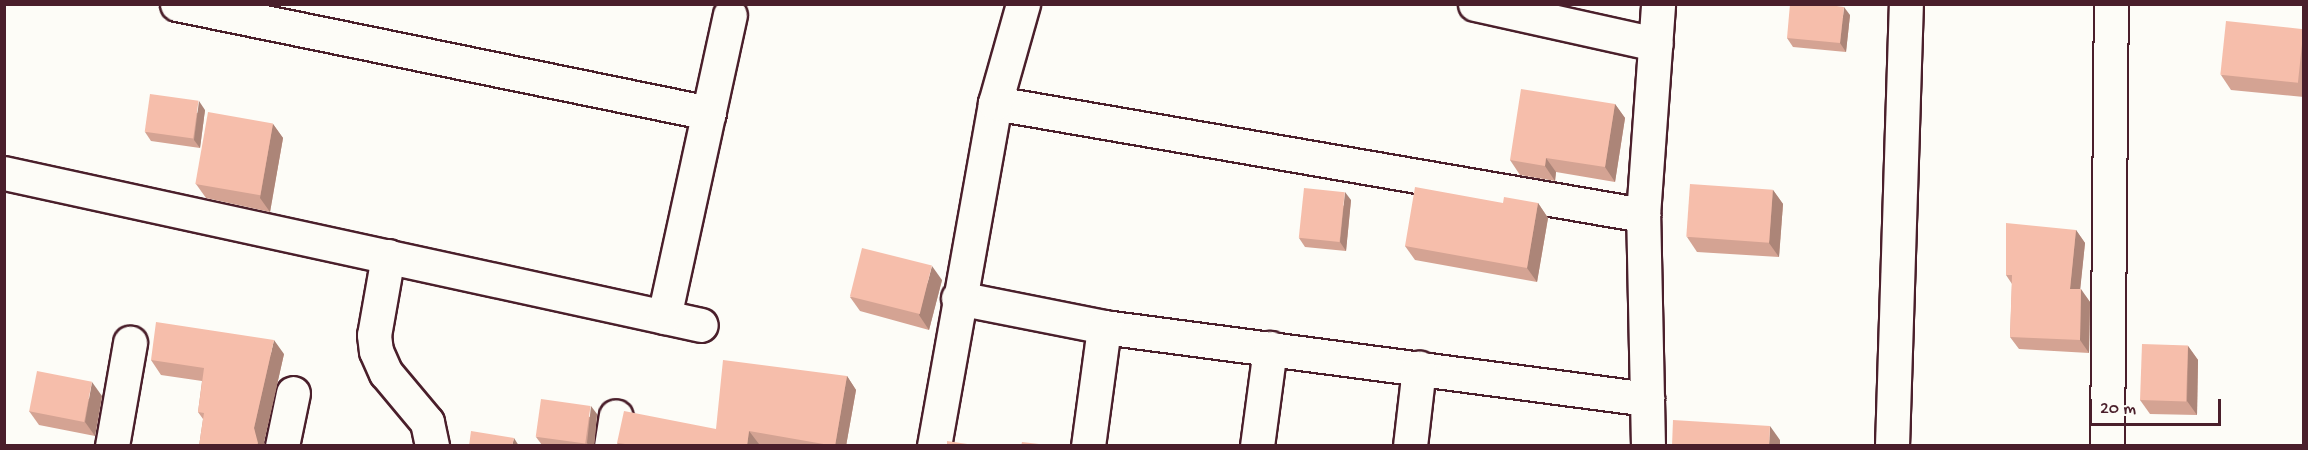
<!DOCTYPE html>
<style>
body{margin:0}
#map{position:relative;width:2308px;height:450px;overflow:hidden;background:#fdfcf7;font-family:"Gochi Hand",sans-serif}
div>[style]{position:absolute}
.roads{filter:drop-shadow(2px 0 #4a1f2b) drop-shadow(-2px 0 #4a1f2b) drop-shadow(0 2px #4a1f2b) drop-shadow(0 -2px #4a1f2b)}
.street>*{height:33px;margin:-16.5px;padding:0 16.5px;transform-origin:16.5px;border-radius:16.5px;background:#fdfcf7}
.wall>*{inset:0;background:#d4a393}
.shaded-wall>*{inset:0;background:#ac8578}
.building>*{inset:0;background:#f6beab;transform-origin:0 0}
span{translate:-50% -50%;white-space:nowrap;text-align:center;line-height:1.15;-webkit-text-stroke:4.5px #fdfcf7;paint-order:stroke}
.frame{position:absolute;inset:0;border:6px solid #4a1f2b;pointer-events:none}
.scale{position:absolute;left:2089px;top:399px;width:132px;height:27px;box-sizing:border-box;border:3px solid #4a1f2b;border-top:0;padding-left:8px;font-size:18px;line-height:21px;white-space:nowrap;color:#4a1f2b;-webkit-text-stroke:4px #fdfcf7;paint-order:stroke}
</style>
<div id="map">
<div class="roads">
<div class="street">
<div style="left:177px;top:4px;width:543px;rotate:11.58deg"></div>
<div style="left:1475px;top:4px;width:185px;rotate:12.5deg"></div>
<div style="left:995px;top:103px;width:658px;rotate:9.81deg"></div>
<div style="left:4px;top:173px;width:713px;rotate:12.3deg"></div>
<div style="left:388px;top:256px;width:80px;rotate:100deg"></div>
<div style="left:374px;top:335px;width:16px;rotate:83deg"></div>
<div style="left:376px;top:351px;width:24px;rotate:66deg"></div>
<div style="left:386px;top:373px;width:64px;rotate:50.1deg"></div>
<div style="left:427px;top:422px;width:25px;rotate:78deg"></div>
<div style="left:958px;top:298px;width:149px;rotate:11.2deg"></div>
<div style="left:1104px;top:327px;width:548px;rotate:7.55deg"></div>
<div style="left:664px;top:317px;width:309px;rotate:-77.7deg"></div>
<div style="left:112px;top:446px;width:105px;rotate:-80.1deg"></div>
<div style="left:282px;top:446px;width:54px;rotate:-78.3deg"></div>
<div style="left:611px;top:446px;width:30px;rotate:-81deg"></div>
<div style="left:934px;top:446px;width:348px;rotate:-79.9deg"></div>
<div style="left:995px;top:103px;width:103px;rotate:-74.2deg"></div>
<div style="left:1088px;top:446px;width:120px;rotate:-82.3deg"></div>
<div style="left:1257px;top:446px;width:99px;rotate:-82.4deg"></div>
<div style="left:1410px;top:446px;width:79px;rotate:-83.4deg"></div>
<div style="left:1648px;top:446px;width:231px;rotate:-91.2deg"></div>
<div style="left:1643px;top:215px;width:212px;rotate:-85.9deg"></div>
<div style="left:1892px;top:446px;width:442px;rotate:-88.2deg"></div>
<div style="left:2107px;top:446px;width:442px;rotate:-89.5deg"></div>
</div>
</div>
<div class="wall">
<div style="clip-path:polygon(1850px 15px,1846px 52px,1793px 47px,1787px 38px)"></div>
<div style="clip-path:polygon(2304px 29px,2304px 97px,2231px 90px,2221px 75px)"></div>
<div style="clip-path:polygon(1615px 104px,1625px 118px,1615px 182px,1556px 172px,1555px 181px,1520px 175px,1510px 160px)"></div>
<div style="clip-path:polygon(205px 110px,200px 148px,151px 141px,145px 132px)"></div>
<div style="clip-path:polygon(273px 124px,283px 138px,270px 212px,206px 198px,196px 184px)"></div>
<div style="clip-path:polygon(1773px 190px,1783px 204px,1779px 257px,1697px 252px,1687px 237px)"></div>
<div style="clip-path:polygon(1351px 200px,1346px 251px,1305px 247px,1299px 238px)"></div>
<div style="clip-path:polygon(1503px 203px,1538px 203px,1548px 218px,1537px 282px,1415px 260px,1405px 246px)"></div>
<div style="clip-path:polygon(2076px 230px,2085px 243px,2080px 289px,2090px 302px,2089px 353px,2019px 349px,2010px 337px,2012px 284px,2006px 275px)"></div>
<div style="clip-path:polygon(942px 280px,929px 330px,860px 311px,850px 297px)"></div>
<div style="clip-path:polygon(2188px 346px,2198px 360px,2197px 415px,2150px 414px,2140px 400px)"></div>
<div style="clip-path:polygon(284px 354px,264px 442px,265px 446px,199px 446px,203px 419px,198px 412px,202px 381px,161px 375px,151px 360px)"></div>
<div style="clip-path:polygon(847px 376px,856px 390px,846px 446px,766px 446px,759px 444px,758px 446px,619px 446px,617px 443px,716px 429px)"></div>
<div style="clip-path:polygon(102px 396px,95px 436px,39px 425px,29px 411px)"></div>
<div style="clip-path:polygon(597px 414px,594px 446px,542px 445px,536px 437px)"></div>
</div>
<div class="shaded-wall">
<div style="clip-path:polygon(1844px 7px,1850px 15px,1846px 52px,1840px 43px)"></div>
<div style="clip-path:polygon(199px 101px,205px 110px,200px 148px,194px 140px)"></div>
<div style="clip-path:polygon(1615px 104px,1625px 118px,1615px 182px,1605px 167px)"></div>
<div style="clip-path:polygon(273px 124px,283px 138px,270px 212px,260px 198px)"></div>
<div style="clip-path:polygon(1546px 158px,1556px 172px,1555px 181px,1545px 166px)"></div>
<div style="clip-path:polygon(1773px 190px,1783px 204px,1779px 257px,1769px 243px)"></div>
<div style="clip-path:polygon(1345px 192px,1351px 200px,1346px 251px,1340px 242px)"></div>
<div style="clip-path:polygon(1538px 203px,1548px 218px,1537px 282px,1527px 268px)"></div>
<div style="clip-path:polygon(2076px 230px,2085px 243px,2079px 301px,2070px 289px)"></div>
<div style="clip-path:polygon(932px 266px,942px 280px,929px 330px,919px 315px)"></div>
<div style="clip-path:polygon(2081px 289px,2090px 302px,2089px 353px,2080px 340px)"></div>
<div style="clip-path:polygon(274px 340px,284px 354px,264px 442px,265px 446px,257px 446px,254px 428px)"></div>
<div style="clip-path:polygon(2188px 346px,2198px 360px,2197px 415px,2187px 401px)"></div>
<div style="clip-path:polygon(847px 376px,856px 390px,846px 446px,835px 446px)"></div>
<div style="clip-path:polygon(92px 382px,102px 396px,95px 436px,85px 422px)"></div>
<div style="clip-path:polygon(591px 406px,597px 414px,594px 446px,589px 446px,587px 443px)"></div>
<div style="clip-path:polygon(1770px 426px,1780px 440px,1780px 446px,1769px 446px)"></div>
<div style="clip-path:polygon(749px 431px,759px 444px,758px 446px,747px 446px)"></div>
<div style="clip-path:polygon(514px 438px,519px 446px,512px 446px)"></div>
</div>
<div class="building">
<div style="clip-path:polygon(1790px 4px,1822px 4px,1844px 7px,1840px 43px,1787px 38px)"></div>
<div style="left:2226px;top:21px;width:78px;height:54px;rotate:6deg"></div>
<div style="clip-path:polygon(1521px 89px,1615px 104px,1605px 167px,1546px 158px,1545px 166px,1510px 160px)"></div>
<div style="left:150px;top:94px;width:49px;height:38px;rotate:8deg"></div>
<div style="left:208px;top:112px;width:66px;height:73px;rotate:10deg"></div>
<div style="left:1690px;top:184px;width:83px;height:53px;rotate:4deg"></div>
<div style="clip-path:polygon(1415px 187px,1503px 203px,1504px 197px,1538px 203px,1527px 268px,1405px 246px)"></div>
<div style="left:1304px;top:188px;width:41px;height:50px;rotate:6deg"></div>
<div style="clip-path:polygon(2006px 223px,2076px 230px,2070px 289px,2081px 289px,2080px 340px,2010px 337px,2012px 275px,2006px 275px)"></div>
<div style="left:862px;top:248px;width:72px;height:50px;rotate:14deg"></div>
<div style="clip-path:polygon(156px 322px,274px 340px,254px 428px,258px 443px,257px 446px,199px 446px,204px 413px,198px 412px,204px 368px,151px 360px)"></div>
<div style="left:2142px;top:344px;width:46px;height:56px;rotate:2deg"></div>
<div style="clip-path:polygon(723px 360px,847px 376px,835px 446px,749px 431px,747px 446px,625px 446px,625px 444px,617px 443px,624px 411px,716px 429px)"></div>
<div style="left:37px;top:371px;width:56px;height:41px;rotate:11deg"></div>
<div style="left:541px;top:399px;width:50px;height:38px;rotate:8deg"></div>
<div style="clip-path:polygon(1673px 420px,1770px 426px,1769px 446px,1672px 446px)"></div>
<div style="clip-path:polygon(471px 431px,514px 438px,512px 446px,469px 446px)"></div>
<div style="clip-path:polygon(947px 441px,981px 446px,947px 446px)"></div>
<div style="clip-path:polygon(1022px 442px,1056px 446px,1021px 446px)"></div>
</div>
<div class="frame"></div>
<div class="scale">20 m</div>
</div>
